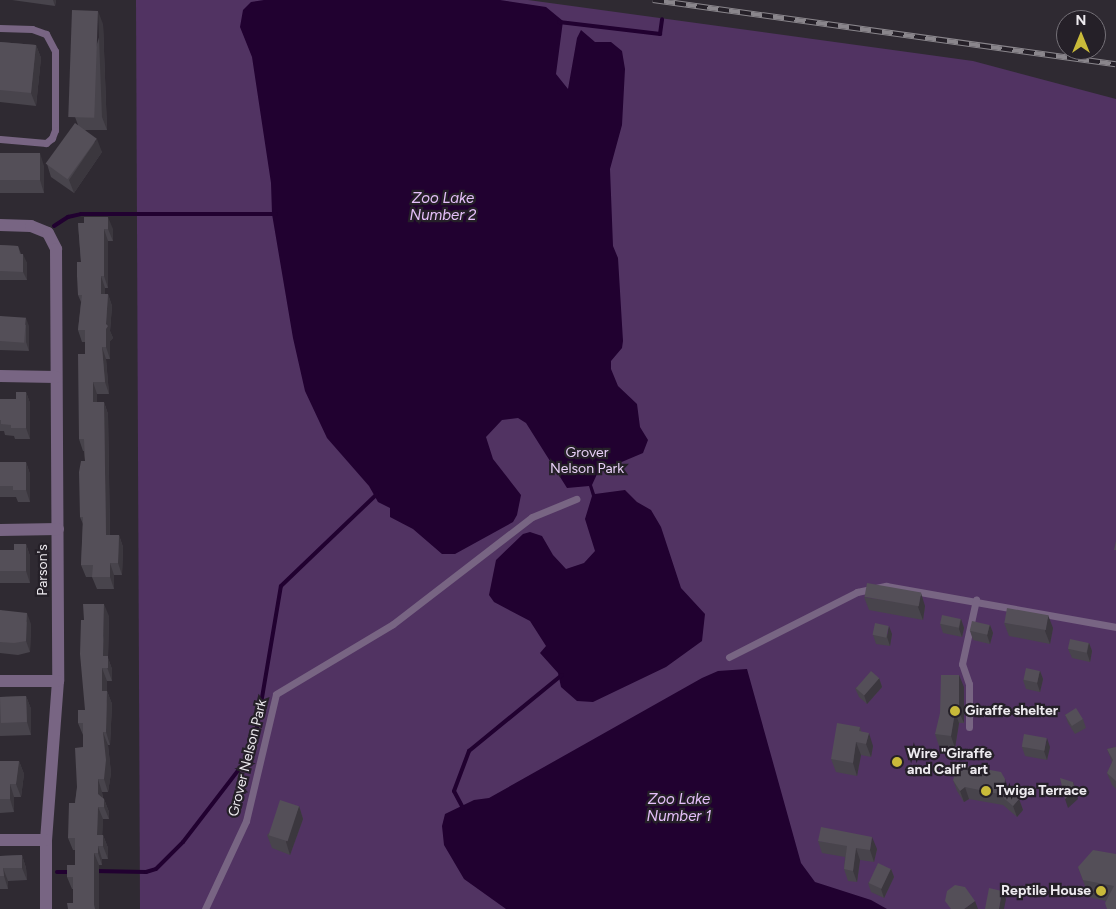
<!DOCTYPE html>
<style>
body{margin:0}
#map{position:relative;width:1116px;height:909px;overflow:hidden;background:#2f2a32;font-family:Figtree,sans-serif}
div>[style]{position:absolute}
.green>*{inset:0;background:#513362}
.water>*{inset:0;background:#210130}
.stream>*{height:4px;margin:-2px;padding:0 2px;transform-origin:2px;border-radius:2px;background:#210130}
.lane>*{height:7px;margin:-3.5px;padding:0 3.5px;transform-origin:3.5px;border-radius:3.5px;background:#786583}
.street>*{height:12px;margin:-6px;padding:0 6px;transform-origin:6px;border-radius:6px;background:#786583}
.rail>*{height:5.5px;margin-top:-2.75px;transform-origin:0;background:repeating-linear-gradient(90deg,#252028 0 11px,#8a868c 0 22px);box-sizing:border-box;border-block:1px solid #8a868c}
.wall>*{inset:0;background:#48444c}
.shaded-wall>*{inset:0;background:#3b373e}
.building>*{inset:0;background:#544f58;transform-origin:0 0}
.dots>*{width:14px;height:14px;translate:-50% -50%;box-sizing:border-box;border:2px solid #252028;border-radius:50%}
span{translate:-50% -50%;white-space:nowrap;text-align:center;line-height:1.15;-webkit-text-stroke:4.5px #252028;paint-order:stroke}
.park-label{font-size:14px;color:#e8d0f7}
.street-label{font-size:14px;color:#edeaef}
.poi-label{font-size:14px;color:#edeaef;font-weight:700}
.left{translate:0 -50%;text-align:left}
.right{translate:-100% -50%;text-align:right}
.water-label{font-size:15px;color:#e5c0fa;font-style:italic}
.north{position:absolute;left:1056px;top:10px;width:50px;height:50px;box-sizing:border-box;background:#252028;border:1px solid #757178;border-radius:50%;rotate:0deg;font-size:14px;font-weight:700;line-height:20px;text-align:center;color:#edeaef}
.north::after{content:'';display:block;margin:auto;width:18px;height:22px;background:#c9ba3a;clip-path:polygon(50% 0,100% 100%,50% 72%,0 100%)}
</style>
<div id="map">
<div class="green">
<div style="clip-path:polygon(136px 0,528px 0,973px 61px,1116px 99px,1116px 909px,140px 909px)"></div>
</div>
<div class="water">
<div style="clip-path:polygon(264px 0,500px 0,546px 7px,563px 21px,556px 74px,568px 89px,577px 38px,581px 30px,595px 42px,611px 42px,622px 51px,625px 69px,622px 125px,610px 169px,613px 246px,618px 258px,623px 341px,622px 348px,611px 361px,611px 369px,618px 386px,637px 404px,640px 427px,648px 440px,643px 453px,598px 472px,592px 485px,595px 494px,625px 490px,637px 502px,651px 510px,661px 527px,681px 588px,705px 614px,702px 641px,666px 667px,593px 702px,577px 701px,561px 687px,558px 673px,540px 653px,546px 646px,530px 621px,494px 602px,489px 595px,496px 560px,523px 534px,530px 532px,542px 536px,553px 555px,566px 569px,584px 563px,595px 551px,585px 519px,592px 496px,589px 486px,567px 488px,526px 423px,518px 418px,502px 420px,486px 437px,493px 459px,521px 495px,517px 515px,513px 522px,455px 554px,442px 554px,413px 529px,390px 517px,390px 508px,378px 502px,369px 486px,327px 438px,305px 391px,293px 338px,272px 214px,271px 183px,252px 57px,240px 27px,243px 10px,251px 2px)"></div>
<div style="clip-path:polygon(747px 669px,801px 863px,815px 882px,871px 900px,887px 909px,506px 909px,464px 879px,444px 845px,442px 826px,445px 814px,474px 800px,489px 798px,702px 678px,718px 671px)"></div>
</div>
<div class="stream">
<div style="left:559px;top:22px;width:102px;rotate:6.8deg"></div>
<div style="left:660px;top:34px;width:15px;rotate:-82deg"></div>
<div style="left:54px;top:226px;width:17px;rotate:-33deg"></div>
<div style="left:68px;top:217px;width:13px;rotate:-13deg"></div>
<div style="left:81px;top:214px;width:195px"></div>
<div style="left:463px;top:808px;width:19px;rotate:-118deg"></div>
<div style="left:454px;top:791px;width:43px;rotate:-69.4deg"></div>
<div style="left:469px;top:751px;width:120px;rotate:-39.3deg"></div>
<div style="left:94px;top:871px;width:52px;rotate:1.1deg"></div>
<div style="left:146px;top:872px;width:10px;rotate:-17deg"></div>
<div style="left:156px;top:869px;width:38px;rotate:-45deg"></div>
<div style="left:183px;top:842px;width:115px;rotate:-52.4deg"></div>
<div style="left:253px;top:751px;width:167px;rotate:-80.4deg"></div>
<div style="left:281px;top:586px;width:133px;rotate:-43.8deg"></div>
<div style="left:57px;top:872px;width:15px"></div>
</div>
<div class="lane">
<div style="left:0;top:28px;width:32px;rotate:2deg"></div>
<div style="left:32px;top:29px;width:15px;rotate:20deg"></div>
<div style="left:46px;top:34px;width:19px;rotate:62deg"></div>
<div style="left:55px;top:51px;width:79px;rotate:90deg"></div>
<div style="left:55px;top:130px;width:9px;rotate:111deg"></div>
<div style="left:52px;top:138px;width:8px;rotate:140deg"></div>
<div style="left:46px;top:143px;width:46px;rotate:-175deg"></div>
<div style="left:729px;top:657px;width:144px;rotate:-26.9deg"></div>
<div style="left:857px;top:592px;width:30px;rotate:-12deg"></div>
<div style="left:886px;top:586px;width:234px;rotate:10.1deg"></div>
<div style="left:969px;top:727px;width:43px;rotate:-90deg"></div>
<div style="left:969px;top:684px;width:21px;rotate:-109deg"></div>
<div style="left:962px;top:664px;width:66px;rotate:-77.7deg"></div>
<div style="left:205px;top:909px;width:97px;rotate:-65deg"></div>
<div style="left:246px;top:821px;width:130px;rotate:-76.7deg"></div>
<div style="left:276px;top:694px;width:136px;rotate:-30.9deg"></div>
<div style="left:393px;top:624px;width:175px;rotate:-37.6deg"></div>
<div style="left:532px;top:517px;width:48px;rotate:-22.2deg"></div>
</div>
<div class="street">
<div style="left:0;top:225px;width:31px;rotate:2deg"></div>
<div style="left:31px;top:226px;width:18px;rotate:22deg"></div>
<div style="left:48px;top:233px;width:18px;rotate:63deg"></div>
<div style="left:56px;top:249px;width:432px;rotate:89.7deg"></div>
<div style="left:58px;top:681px;width:159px;rotate:94.3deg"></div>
<div style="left:46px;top:840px;width:69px;rotate:90deg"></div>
<div style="left:0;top:376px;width:56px;rotate:1deg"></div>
<div style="left:0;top:530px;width:58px;rotate:-1deg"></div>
<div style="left:0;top:681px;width:58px"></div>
<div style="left:0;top:840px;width:46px"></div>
</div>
<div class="rail">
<div style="left:653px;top:0;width:467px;rotate:7.9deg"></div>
</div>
<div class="wall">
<div style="clip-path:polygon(12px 0,56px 0,55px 6px)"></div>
<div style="clip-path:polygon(103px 24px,107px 130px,85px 130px,102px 152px,74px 193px,51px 177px,47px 164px,78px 125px,75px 117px)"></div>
<div style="clip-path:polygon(0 42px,36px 45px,41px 58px,36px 106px,0 102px)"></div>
<div style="clip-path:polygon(0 153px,44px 166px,44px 193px,0 193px)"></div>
<div style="clip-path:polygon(78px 223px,113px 229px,113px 241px,108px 241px,108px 288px,105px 288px,105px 294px,108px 294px,112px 306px,110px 331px,113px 338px,110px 341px,110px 359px,106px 359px,109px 394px,97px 394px,97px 402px,104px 402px,108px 414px,110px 535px,119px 535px,123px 547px,122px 575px,114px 575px,114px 589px,97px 589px,92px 577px,86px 577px,81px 565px,83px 524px,80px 517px,85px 461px,84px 451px,83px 451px,79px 439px,85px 354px,85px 342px,82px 342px,78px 330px,81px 302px,78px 295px,81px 262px)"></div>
<div style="clip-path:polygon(0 245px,18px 246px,21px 254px,27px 263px,27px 280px,0 280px)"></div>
<div style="clip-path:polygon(0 316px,29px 326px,29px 351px,0 350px)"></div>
<div style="clip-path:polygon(26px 392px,30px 403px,30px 439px,15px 439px,14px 436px,5px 435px,4px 431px,0 431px,0 399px,16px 399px)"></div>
<div style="clip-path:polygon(0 462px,26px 462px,30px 474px,30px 502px,18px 502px,16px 497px,0 497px)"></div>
<div style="clip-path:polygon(26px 544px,30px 556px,30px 583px,0 583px,0 550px,14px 550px)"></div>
<div style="clip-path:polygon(864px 597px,925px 606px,923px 620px,869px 610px)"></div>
<div style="clip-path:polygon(0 610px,31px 624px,30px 652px,18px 655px,0 653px)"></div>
<div style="clip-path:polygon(109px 616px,108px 658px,112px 669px,112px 681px,107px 681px,107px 691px,112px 704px,110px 745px,108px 745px,111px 773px,108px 792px,102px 792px,103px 798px,104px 799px,109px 812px,109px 819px,103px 819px,102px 835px,103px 835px,108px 848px,108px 859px,102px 859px,102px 865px,99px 865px,73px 903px,73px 889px,72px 889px,67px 877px,75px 865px,75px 850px,73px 850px,68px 838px,75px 803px,83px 747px,83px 735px,78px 723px,85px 710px)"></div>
<div style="clip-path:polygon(961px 619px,964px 628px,962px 637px,943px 633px,940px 624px)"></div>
<div style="clip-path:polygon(1004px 623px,1053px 628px,1050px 644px,1009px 636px)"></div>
<div style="clip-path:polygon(990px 625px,993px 633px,990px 644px,973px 640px,970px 631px)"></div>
<div style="clip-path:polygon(892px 634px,890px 646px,876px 644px,873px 635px)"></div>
<div style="clip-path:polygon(1089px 643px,1092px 651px,1090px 662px,1072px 658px,1068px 649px)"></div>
<div style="clip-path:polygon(1040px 671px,1043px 679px,1040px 692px,1026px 689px,1023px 680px)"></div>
<div style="clip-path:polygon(879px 678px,882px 687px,867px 704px,859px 697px,855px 688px)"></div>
<div style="clip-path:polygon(964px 687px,964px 723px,959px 723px,955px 748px,939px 746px,935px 734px)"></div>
<div style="clip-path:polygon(26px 696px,31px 709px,31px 735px,0 736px,0 697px)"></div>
<div style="clip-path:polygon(1065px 714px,1083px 719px,1086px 728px,1075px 734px,1068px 723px)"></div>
<div style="clip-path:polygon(860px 727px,861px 731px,873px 746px,871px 757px,861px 755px,857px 776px,836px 772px,831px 759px)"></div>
<div style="clip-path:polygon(1022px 747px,1050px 747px,1047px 760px,1025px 756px)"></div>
<div style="clip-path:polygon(1116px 747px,1116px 789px,1112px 785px,1107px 773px,1112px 762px,1107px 749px)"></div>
<div style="clip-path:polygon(0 761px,19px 761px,24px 774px,21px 797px,14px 797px,14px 812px,0 813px)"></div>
<div style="clip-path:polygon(953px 780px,1009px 791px,1019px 799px,1023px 810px,1017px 817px,1003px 805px,969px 799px,964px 802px,957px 791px)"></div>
<div style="clip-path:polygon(299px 806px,303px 819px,290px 855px,272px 848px,267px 835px)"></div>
<div style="clip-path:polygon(818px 841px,877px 849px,874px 862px,860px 860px,857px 882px,848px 881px,844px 869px,845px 857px,822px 853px)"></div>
<div style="clip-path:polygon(1116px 854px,1116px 909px,1106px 901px,1089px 897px,1078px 867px)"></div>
<div style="clip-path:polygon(22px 855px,26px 868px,27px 880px,8px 881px,8px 889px,0 889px,0 856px)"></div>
<div style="clip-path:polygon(891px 869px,894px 877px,884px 898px,871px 892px,868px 883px)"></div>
</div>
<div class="shaded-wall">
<div style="clip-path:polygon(53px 0,56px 0,55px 6px)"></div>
<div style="clip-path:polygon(98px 11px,103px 24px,107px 130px,102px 117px)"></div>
<div style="clip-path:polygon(36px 45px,41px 58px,36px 106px,31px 93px)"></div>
<div style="clip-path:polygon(97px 139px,102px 152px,74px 193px,69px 180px)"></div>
<div style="clip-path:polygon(40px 153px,44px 166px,44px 193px,40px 180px)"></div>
<div style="clip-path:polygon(108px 217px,113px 229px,113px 241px,108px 229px)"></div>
<div style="clip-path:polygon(104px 229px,108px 241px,108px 288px,104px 276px)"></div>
<div style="clip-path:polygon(23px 254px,27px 263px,27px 280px,23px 272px)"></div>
<div style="clip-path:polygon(101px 276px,105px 288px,105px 306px,101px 294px)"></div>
<div style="clip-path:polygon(108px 294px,112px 306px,110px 331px,113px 338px,110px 341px,110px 359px,106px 347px,106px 324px)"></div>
<div style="clip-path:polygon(26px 318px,29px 326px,29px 351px,26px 342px)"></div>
<div style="clip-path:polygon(102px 347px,106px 359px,109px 394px,105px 382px)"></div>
<div style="clip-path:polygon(93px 382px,97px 394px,97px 414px,93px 402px)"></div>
<div style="clip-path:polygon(26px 392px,30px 403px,30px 439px,26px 428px)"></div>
<div style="clip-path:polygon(104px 402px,108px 414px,110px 547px,106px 535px)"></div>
<div style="clip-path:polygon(26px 462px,30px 474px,30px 502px,26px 490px)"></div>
<div style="clip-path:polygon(119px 535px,123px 547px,122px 575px,118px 563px)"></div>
<div style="clip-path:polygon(26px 544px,30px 556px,30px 583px,26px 571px)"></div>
<div style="clip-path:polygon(110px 563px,114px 575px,114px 589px,110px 577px)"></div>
<div style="clip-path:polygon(921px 593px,925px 606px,923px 620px,918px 607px)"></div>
<div style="clip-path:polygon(104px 604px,109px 616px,108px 658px,112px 669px,112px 681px,103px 656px)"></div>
<div style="clip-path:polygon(27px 613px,31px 624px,30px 652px,26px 641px)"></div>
<div style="clip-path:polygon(1048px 615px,1053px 628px,1050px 644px,1045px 631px)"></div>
<div style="clip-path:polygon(961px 619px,964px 628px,962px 637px,959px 629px)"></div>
<div style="clip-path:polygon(990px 625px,993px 633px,990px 644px,987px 635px)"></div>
<div style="clip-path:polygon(889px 626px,892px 634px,890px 646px,887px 637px)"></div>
<div style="clip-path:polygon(1089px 643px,1092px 651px,1090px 662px,1087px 653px)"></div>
<div style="clip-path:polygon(102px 668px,107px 681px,107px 704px,102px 691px)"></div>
<div style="clip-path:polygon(1040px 671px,1043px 679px,1040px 692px,1037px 683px)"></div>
<div style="clip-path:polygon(959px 675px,964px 687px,964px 723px,959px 712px)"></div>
<div style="clip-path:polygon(879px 678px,882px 687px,867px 704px,864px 695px)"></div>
<div style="clip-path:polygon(107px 691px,112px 704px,110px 745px,106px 732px)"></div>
<div style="clip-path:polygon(26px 696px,31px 709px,31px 735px,27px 722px)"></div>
<div style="clip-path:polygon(955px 712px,959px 723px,955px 748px,951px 736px)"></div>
<div style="clip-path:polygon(103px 732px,108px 745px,111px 773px,108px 792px,104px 779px)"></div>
<div style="clip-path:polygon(869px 733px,873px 746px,871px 757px,866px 744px)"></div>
<div style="clip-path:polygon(1047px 738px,1050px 747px,1047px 760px,1044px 751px)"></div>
<div style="clip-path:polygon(856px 742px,861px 755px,857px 776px,853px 763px)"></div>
<div style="clip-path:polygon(19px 761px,24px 774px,21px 797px,16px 784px)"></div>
<div style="clip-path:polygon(98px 779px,102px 792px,103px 807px,98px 794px)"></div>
<div style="clip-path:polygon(1005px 779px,1009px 791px,1004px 786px)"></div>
<div style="clip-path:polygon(1073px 782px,1078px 799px,1068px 808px,1065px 799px)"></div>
<div style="clip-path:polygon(10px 784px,14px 797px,14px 812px,10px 799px)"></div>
<div style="clip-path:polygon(965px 787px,969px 799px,964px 802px,960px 791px)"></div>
<div style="clip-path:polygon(104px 799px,109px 812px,109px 819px,104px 807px)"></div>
<div style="clip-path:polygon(1019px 799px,1023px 810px,1017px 817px,1013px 806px)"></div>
<div style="clip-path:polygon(299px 806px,303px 819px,290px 855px,286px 842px)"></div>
<div style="clip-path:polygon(98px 807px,103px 819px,102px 846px,97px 835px)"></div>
<div style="clip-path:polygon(103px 835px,108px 848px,108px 859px,103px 846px)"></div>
<div style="clip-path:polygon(872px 837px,877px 849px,874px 862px,870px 850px)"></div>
<div style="clip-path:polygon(98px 846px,102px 859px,102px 865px,98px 853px)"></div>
<div style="clip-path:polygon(856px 848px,860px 860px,857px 882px,853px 871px)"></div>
<div style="clip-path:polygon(94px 853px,99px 865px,99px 909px,95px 909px,94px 904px)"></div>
<div style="clip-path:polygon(22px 855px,26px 868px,27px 880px,22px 868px)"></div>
<div style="clip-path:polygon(3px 868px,8px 881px,8px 889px,4px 876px)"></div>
<div style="clip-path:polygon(891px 869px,894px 877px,884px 898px,881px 889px)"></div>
<div style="clip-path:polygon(1002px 891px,1006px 899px,1004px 909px,999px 909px)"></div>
<div style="clip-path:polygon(975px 901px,978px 909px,964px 909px)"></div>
</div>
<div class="building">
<div style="left:72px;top:10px;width:26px;height:107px;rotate:2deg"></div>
<div style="clip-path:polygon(0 42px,36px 45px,31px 93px,0 90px)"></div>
<div style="left:75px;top:123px;width:27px;height:50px;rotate:36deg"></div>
<div style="left:0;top:153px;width:40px;height:27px"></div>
<div style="clip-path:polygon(84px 217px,108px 217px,108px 229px,104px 229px,104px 276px,101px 276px,101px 294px,108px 294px,106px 324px,108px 326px,106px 329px,106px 347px,102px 347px,105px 382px,93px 382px,93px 402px,104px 402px,106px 535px,119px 535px,118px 563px,110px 563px,110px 577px,92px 577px,93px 565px,81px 565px,83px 517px,80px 517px,79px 472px,81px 461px,85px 461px,84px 439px,79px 439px,78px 354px,85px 354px,85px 330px,78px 330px,82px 295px,78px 295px,77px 276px,77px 262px,81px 262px,78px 223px,84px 223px)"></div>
<div style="clip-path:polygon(0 245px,18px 246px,20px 254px,23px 254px,23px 272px,0 271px)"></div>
<div style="left:0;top:316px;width:26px;height:25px;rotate:4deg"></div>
<div style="clip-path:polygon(16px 392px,26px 392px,26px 428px,11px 428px,11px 425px,1px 424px,1px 420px,0 420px,0 399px,16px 399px)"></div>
<div style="clip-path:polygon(0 462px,26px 462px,26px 490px,13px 490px,13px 486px,0 486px)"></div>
<div style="clip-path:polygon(1116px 541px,1116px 550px,1114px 550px)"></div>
<div style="clip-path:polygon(14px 544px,26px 544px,26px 571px,0 571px,0 550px,14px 550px)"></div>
<div style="left:867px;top:583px;width:55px;height:14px;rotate:10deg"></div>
<div style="clip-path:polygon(83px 604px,104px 604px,103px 656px,108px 656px,108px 668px,102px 668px,102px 691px,107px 691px,106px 732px,103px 732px,106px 760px,104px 779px,98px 779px,98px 794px,104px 799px,104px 807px,98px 807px,97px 835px,103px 835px,103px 846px,98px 846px,98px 853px,94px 853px,94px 904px,95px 909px,68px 909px,67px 903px,73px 903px,73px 877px,67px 877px,67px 865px,75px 865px,75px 838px,68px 838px,69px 803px,75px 803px,77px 787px,75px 748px,83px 747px,83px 723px,78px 723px,78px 710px,85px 710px,80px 654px,81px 620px,84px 620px)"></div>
<div style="left:1007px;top:608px;width:42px;height:15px;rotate:10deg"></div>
<div style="clip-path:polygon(0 610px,27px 613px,26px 641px,14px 643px,0 642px)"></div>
<div style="left:942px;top:615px;width:19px;height:9px;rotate:12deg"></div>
<div style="left:972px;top:621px;width:18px;height:10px;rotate:13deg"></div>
<div style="left:875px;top:623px;width:14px;height:12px;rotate:12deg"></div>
<div style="left:1070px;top:639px;width:19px;height:10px;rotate:12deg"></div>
<div style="left:1026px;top:668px;width:14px;height:12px;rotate:12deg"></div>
<div style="left:871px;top:671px;width:11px;height:23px;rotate:41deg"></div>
<div style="clip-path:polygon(941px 675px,959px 675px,959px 712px,955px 712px,951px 736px,935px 734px,940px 713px)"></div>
<div style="left:26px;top:696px;width:26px;height:26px;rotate:88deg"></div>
<div style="left:1076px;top:708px;width:13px;height:13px;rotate:58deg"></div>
<div style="clip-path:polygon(837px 723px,860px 727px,859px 731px,869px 733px,866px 744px,856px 742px,853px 763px,831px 759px)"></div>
<div style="left:1024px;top:734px;width:23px;height:13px;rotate:10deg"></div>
<div style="clip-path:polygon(1116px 747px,1116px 781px,1107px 773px,1113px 760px,1107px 749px)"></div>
<div style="clip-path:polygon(0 761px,19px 761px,16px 784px,10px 784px,10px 799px,0 799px)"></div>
<div style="clip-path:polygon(969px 766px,1001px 772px,1005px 779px,1004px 786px,1019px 799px,1013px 806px,999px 794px,965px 787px,960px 791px,953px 780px,956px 770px,961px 771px)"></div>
<div style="clip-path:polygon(1060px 778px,1073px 782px,1075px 791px,1065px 799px)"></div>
<div style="left:280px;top:800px;width:20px;height:37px;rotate:18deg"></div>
<div style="clip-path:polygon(821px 827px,872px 837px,870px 850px,856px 848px,853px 871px,844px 869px,847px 846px,818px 841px)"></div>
<div style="clip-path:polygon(1093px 850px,1116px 854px,1116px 909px,1107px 909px,1105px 903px,1114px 886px,1083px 880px,1078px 867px)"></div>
<div style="clip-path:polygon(22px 855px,22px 868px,3px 868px,4px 876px,0 876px,0 856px)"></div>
<div style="left:878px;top:863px;width:14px;height:22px;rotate:25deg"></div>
<div style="clip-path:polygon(955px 885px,965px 887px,975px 901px,964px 909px,951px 909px,945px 901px,947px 891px)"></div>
<div style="clip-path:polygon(989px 888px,1002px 891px,999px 909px,985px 909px)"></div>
</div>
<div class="dots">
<div style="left:955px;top:711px;background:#c9ba3a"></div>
<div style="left:897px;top:762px;background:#c9ba3a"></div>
<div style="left:986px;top:791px;background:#c9ba3a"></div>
<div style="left:1101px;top:891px;background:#c9ba3a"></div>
</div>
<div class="park-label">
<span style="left:587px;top:461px">Grover<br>Nelson Park</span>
</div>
<div class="street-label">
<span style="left:43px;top:570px;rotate:-90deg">Parson's</span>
<span style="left:248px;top:758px;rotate:-76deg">Grover Nelson Park</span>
</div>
<div class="poi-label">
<span class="left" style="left:965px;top:711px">Giraffe shelter</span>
<span class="left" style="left:907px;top:762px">Wire "Giraffe<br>and Calf" art</span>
<span class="left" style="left:996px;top:791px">Twiga Terrace</span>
<span class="right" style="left:1091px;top:891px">Reptile House</span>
</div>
<div class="water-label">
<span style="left:443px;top:207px">Zoo Lake<br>Number 2</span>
<span style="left:679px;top:808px">Zoo Lake<br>Number 1</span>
</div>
<div class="north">N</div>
</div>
